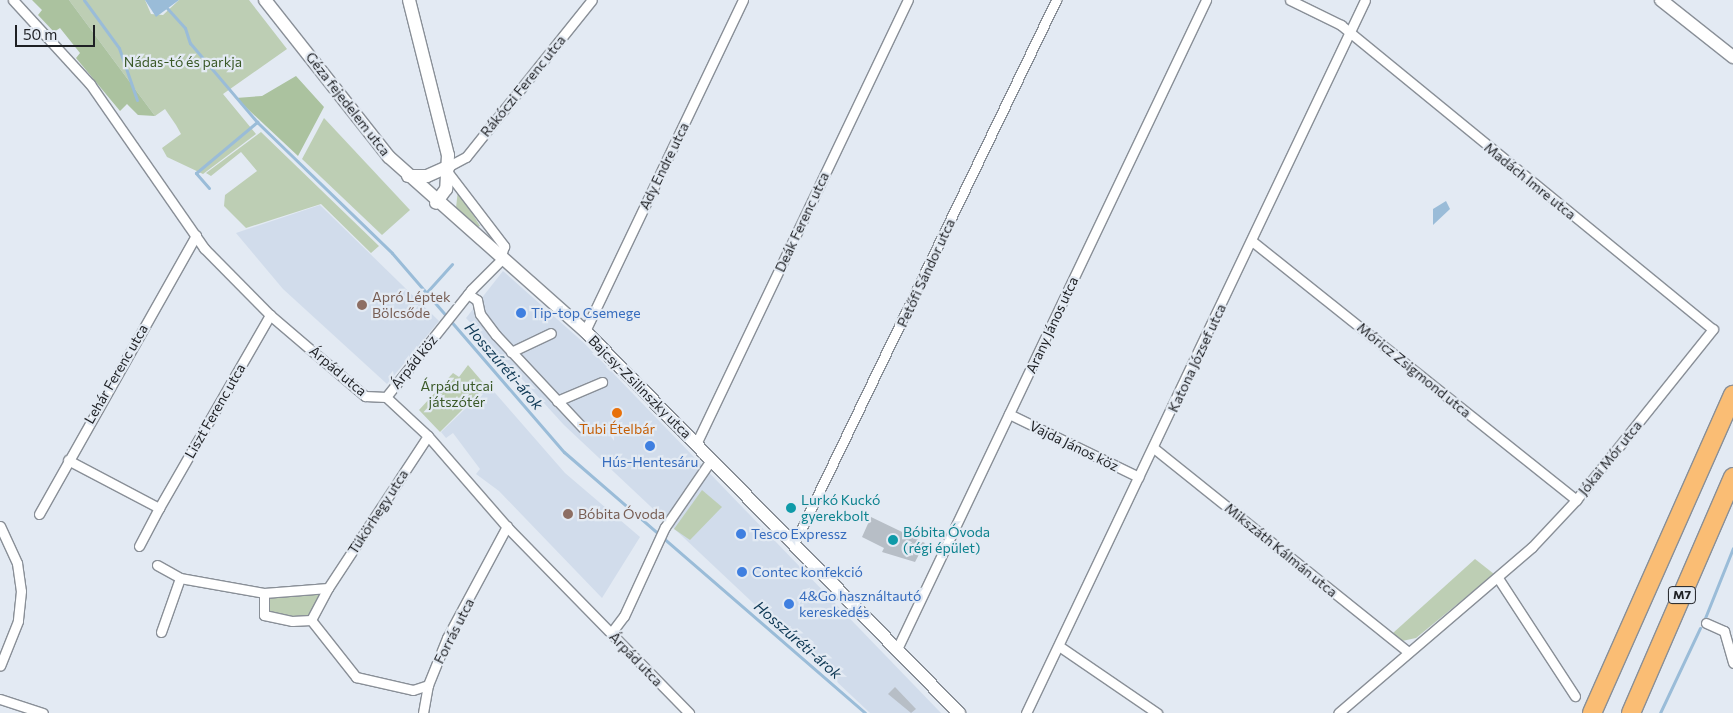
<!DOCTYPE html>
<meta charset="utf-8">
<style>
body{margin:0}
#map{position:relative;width:1733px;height:713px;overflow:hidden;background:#e3eaf3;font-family:Commissioner,sans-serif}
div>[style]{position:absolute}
.built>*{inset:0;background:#d1dceb}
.green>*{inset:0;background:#bdceb4}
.forest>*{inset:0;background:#abc29f}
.water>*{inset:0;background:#9abcd8}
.stream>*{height:3px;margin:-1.5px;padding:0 1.5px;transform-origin:1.5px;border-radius:1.5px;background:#9abcd8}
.building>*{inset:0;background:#b7bec6}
.roads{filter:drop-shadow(1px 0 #898f97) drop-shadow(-1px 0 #898f97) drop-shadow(0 1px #898f97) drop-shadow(0 -1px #898f97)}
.street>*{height:9px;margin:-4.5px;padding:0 4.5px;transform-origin:4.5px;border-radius:4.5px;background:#fff}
.secondary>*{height:12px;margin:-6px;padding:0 6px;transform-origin:6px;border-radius:6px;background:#fff}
.highway>*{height:18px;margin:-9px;padding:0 9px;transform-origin:9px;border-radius:9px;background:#fabd74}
.dots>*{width:14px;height:14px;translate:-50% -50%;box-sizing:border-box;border:2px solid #e3eaf3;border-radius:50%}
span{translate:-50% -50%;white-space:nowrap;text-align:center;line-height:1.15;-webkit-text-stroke:4.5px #e3eaf3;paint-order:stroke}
.shield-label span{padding:1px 4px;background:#e3eaf3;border:1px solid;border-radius:4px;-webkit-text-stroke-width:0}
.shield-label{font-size:12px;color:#1e2024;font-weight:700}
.park-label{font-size:14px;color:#3a5927}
.street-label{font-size:14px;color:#1e2024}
.education-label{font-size:14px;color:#785e54}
.left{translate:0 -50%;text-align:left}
.shop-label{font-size:14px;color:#366cbe}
.food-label{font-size:14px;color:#c56008}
.culture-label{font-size:14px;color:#0d838f}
.water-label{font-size:15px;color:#0e3854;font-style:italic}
.scale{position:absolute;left:15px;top:25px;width:80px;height:22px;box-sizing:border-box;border:2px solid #1e2024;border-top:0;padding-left:6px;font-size:15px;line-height:18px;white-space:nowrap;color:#1e2024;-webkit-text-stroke:4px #e3eaf3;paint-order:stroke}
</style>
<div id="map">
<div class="built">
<div style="clip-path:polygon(320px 205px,439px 321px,387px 384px,283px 289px,236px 233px)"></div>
<div style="clip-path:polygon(503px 271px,584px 343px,941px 713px,870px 713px,564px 425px,466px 318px)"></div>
<div style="clip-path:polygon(489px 386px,565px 473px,640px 537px,602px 598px,499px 491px,476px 474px,480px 469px,453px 433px,446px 438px,441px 432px)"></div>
</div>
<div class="green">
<div style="clip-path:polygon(69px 0,145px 0,151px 14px,163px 15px,179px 0,249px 0,287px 49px,223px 94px,256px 134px,203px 174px,167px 157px,162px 148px,181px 134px,176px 125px,165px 109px,155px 116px)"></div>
<div style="clip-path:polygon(324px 118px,410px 210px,382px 235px,302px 159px)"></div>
<div style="clip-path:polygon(261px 132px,379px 246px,371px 253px,321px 204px,246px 228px,224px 206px,225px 195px,257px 171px,241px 152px,211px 176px,206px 173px)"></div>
<div style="clip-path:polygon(458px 190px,480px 226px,478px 227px,456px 208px)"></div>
<div style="clip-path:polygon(468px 365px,486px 386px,440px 432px,419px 410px,453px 373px,459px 377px)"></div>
<div style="clip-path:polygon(702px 490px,722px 507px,690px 540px,674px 529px)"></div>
<div style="clip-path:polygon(1475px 559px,1494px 574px,1416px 638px,1402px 641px,1393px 633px)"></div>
<div style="clip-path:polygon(320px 593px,310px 615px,301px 618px,272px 616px,266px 608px,267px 600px,276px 596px)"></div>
</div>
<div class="forest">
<div style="clip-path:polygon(32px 0,69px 0,155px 116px,138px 115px,127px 104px,120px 111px,76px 58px,80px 53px,60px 28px,54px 32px,38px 15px,42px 10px)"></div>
<div style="clip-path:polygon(296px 76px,324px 107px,298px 156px,236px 98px,262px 96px)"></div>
</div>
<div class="water">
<div style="clip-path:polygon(145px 0,179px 0,156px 17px)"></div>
<div style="clip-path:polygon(1446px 201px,1450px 209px,1433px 225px,1433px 209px)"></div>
</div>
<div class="stream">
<div style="left:84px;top:0;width:59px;rotate:53.9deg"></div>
<div style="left:119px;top:48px;width:55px;rotate:70.9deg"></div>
<div style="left:167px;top:8px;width:27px;rotate:48deg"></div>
<div style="left:185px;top:28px;width:16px;rotate:72deg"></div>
<div style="left:190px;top:43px;width:104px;rotate:49.7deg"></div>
<div style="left:257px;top:122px;width:188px;rotate:44.1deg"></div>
<div style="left:392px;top:253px;width:263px;rotate:49.2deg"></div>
<div style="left:564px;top:452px;width:398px;rotate:40.9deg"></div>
<div style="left:209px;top:188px;width:20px;rotate:-131deg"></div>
<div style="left:196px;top:173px;width:80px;rotate:-39.9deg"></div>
<div style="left:426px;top:293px;width:39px;rotate:-48deg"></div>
<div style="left:1705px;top:618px;width:75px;rotate:-68.2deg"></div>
<div style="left:1660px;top:713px;width:94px;rotate:-64.8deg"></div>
</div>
<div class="building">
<div style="clip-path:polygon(871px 517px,925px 543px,915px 562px,882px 552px,884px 548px,862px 537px)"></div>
<div style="clip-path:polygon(895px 687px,916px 709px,911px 713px,888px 694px)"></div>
</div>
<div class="roads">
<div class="street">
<div style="left:13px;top:0;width:114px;rotate:47.5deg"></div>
<div style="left:90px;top:84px;width:200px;rotate:55.2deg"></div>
<div style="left:204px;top:248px;width:94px;rotate:45.4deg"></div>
<div style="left:270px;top:315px;width:125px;rotate:40.5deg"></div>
<div style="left:365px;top:396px;width:21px;rotate:3deg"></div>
<div style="left:386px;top:397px;width:57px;rotate:42.9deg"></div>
<div style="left:428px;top:436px;width:122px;rotate:49deg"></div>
<div style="left:508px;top:528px;width:259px;rotate:45.6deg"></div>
<div style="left:1290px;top:0;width:57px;rotate:26.1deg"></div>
<div style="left:1341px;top:25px;width:480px;rotate:39.3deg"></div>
<div style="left:1713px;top:329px;width:219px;rotate:128.7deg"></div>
<div style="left:1576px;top:500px;width:64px;rotate:133.1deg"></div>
<div style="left:1532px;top:547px;width:255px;rotate:139.4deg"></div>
<div style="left:449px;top:166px;width:19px;rotate:-28deg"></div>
<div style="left:466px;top:157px;width:201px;rotate:-51.3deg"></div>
<div style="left:449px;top:174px;width:91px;rotate:52.6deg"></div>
<div style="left:504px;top:246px;width:13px;rotate:108deg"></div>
<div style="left:1252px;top:241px;width:415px;rotate:38.6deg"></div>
<div style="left:468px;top:294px;width:11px;rotate:34deg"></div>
<div style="left:477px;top:300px;width:14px;rotate:78deg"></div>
<div style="left:480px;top:314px;width:26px;rotate:53deg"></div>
<div style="left:496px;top:335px;width:127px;rotate:46.9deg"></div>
<div style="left:585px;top:331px;width:367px;rotate:-64.5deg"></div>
<div style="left:511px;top:352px;width:44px;rotate:-25.4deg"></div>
<div style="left:386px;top:397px;width:137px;rotate:-51.5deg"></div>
<div style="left:471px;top:290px;width:44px;rotate:-45deg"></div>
<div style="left:557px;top:401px;width:49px;rotate:-22.9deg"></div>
<div style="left:1009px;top:414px;width:144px;rotate:25.9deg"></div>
<div style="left:696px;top:444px;width:492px;rotate:-64.5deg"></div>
<div style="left:1155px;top:449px;width:324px;rotate:38.7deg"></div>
<div style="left:68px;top:460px;width:103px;rotate:27.8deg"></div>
<div style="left:159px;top:508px;width:223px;rotate:-60.1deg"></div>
<div style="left:39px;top:514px;width:320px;rotate:-60.6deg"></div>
<div style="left:0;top:526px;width:41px;rotate:65.3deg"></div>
<div style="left:17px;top:563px;width:28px;rotate:82deg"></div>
<div style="left:21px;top:591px;width:30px;rotate:96deg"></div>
<div style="left:18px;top:621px;width:48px;rotate:111.8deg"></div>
<div style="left:794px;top:544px;width:604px;rotate:-64.28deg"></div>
<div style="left:139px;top:546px;width:43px;rotate:-62.2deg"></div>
<div style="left:157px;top:565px;width:26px;rotate:29deg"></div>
<div style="left:180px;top:578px;width:85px;rotate:10.1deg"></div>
<div style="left:264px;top:593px;width:64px;rotate:-4.5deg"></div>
<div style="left:328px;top:588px;width:182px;rotate:-56.7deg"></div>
<div style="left:1498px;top:578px;width:141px;rotate:56.9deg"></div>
<div style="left:264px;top:593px;width:22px;rotate:90deg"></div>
<div style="left:264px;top:615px;width:29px;rotate:12deg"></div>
<div style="left:292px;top:621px;width:19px;rotate:-3deg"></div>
<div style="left:311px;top:620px;width:36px;rotate:-62deg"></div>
<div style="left:311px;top:620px;width:73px;rotate:51.7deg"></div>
<div style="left:356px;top:677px;width:58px;rotate:12.8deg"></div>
<div style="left:413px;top:690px;width:16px;rotate:-18deg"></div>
<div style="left:1706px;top:623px;width:20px;rotate:24deg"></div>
<div style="left:1724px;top:631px;width:33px;rotate:74deg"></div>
<div style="left:161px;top:632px;width:57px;rotate:-70.6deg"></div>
<div style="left:611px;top:633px;width:21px;rotate:-53deg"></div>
<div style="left:624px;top:616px;width:98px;rotate:-65.3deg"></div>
<div style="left:665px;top:527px;width:81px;rotate:-55.5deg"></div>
<div style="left:1059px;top:646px;width:119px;rotate:34.4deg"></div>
<div style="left:897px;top:649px;width:719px;rotate:-64.54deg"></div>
<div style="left:0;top:699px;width:45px;rotate:18deg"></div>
<div style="left:423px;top:713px;width:28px;rotate:-80deg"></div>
<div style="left:428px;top:685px;width:51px;rotate:-68deg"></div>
<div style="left:447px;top:638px;width:127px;rotate:-61.8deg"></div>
<div style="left:1026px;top:713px;width:789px;rotate:-64.57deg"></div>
</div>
<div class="secondary">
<div style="left:265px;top:0;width:200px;rotate:51.7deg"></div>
<div style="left:389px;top:157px;width:262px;rotate:41.6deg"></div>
<div style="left:585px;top:331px;width:535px;rotate:45.61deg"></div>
<div style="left:409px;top:0;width:160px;rotate:75.9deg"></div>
<div style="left:448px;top:155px;width:34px;rotate:93deg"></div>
<div style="left:446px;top:189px;width:17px;rotate:126deg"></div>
<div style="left:1661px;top:0;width:92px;rotate:38.4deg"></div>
<div style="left:408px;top:176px;width:19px"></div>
<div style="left:427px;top:176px;width:24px;rotate:-24deg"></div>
</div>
<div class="highway">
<div style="left:1592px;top:713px;width:348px;rotate:-66.1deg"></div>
<div style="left:1631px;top:713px;width:257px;rotate:-66.6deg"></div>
</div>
</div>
<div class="dots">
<div style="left:362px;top:305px;background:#8d6e63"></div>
<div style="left:521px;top:313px;background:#3f7fe0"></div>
<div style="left:617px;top:413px;background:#e8710a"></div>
<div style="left:650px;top:446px;background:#3f7fe0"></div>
<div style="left:791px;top:508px;background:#0f9aa8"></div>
<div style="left:568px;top:514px;background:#8d6e63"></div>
<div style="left:741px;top:534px;background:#3f7fe0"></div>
<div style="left:893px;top:540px;background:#0f9aa8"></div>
<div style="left:742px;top:572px;background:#3f7fe0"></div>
<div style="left:789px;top:604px;background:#3f7fe0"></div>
</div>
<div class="shield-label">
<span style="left:1682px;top:595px">M7</span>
</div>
<div class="park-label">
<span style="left:183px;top:62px">Nádas-tó és parkja</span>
<span style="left:457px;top:394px">Árpád utcai<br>játszótér</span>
</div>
<div class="street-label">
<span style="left:523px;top:86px;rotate:-51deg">Rákóczi Ferenc utca</span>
<span style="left:348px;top:104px;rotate:52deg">Géza fejedelem utca</span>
<span style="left:664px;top:166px;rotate:-64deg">Ady Endre utca</span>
<span style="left:1530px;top:181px;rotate:39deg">Madách Imre utca</span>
<span style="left:802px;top:222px;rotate:-65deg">Deák Ferenc utca</span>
<span style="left:926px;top:273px;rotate:-65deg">Petőfi Sándor utca</span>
<span style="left:1052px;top:325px;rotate:-65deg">Arany János utca</span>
<span style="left:1197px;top:358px;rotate:-65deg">Katona József utca</span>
<span style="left:414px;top:362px;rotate:-51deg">Árpád köz</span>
<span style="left:1414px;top:370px;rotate:39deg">Móricz Zsigmond utca</span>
<span style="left:338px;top:371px;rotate:40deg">Árpád utca</span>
<span style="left:116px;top:374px;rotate:-60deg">Lehár Ferenc utca</span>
<span style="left:640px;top:387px;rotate:45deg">Bajcsy-Zsilinszky utca</span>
<span style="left:215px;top:411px;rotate:-60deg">Liszt Ferenc utca</span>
<span style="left:1074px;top:446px;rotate:26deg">Vajda János köz</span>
<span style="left:1610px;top:458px;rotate:-51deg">Jókai Mór utca</span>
<span style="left:378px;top:512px;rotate:-57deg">Tükörhegy utca</span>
<span style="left:1281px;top:550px;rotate:39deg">Mikszáth Kálmán utca</span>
<span style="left:454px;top:631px;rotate:-63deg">Forrás utca</span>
<span style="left:636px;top:659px;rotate:46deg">Árpád utca</span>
</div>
<div class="education-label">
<span class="left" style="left:372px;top:305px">Apró Léptek<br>Bölcsőde</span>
<span class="left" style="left:578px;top:514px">Bóbita Óvoda</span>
</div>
<div class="shop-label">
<span class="left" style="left:531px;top:313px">Tip-top Csemege</span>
<span style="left:650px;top:462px">Hús-Hentesáru</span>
<span class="left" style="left:751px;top:534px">Tesco Expressz</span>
<span class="left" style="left:752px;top:572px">Contec konfekció</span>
<span class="left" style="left:799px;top:604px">4&amp;Go használtautó<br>kereskedés</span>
</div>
<div class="food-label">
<span style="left:617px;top:429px">Tubi Ételbár</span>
</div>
<div class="culture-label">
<span class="left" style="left:801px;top:508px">Lurkó Kuckó<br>gyerekbolt</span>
<span class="left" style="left:903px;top:540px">Bóbita Óvoda<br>(régi épület)</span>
</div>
<div class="water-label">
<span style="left:504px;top:366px;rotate:49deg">Hosszúréti-árok</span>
<span style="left:798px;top:640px;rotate:41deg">Hosszúréti-árok</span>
</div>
<div class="scale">50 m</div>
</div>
